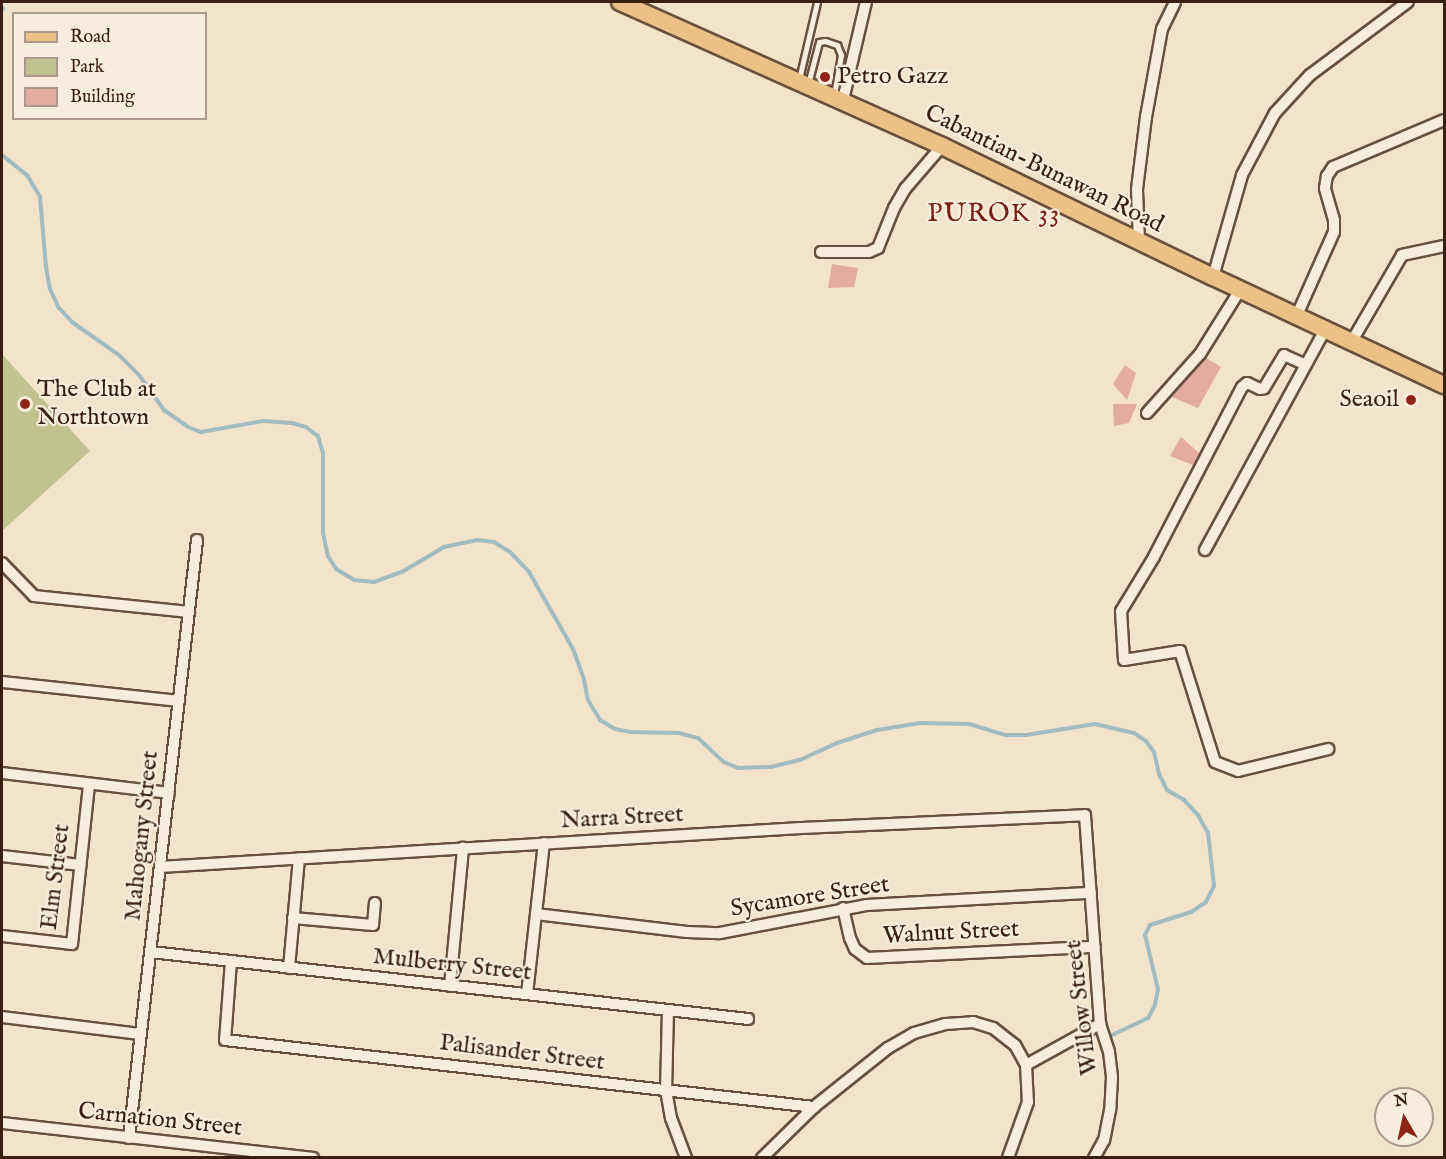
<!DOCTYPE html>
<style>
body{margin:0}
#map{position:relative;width:1446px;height:1159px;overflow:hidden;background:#f3e3ca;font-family:"IM FELL English",serif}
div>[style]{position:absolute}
.green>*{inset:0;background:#c1c292}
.stream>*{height:4px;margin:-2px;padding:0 2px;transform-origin:2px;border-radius:2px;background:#a0bbc1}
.building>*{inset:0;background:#e4ac9e}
.roads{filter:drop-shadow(2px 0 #684f3e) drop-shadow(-2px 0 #684f3e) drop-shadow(0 2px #684f3e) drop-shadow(0 -2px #684f3e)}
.lane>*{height:5px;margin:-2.5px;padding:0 2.5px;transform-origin:2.5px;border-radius:2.5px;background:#f7eddd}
.street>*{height:10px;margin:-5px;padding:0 5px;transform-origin:5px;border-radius:5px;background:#f7eddd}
.primary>*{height:16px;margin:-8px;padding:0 8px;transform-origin:8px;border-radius:8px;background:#eac285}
.dots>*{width:16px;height:16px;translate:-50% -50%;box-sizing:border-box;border:3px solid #f7eddd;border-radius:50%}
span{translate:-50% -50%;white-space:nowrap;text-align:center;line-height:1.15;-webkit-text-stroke:4.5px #f7eddd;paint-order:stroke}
.poi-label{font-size:24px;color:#3a1e0f}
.left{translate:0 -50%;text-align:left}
.right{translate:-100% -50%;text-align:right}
.street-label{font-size:24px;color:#3a1e0f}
.neighbourhood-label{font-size:26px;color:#7a1f14;letter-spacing:1.5px}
.frame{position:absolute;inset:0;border:3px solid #3a1e0f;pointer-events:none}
.legend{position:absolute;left:12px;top:12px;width:195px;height:108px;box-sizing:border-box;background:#f7eddd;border:2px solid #ab9a8b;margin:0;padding:8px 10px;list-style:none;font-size:18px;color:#3a1e0f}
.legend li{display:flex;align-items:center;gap:12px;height:30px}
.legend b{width:30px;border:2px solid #ab9a8b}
.north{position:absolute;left:1374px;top:1087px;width:60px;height:60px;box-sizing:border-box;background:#f7eddd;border:2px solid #ab9a8b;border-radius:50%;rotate:351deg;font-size:16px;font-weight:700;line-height:24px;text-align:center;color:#3a1e0f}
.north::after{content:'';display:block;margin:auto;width:21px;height:27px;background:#8f2418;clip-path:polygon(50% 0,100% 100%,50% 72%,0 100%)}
</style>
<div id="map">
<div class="green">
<div style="clip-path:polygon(2px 354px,90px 451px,2px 531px)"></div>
</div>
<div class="stream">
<div style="left:2px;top:10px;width:2px;rotate:-63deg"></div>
<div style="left:2px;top:155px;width:32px;rotate:39deg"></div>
<div style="left:27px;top:175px;width:26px;rotate:59deg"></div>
<div style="left:40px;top:197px;width:70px;rotate:85.1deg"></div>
<div style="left:46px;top:267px;width:22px;rotate:80deg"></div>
<div style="left:50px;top:289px;width:21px;rotate:65deg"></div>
<div style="left:59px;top:308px;width:19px;rotate:47deg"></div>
<div style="left:72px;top:322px;width:57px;rotate:35.1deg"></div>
<div style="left:119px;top:355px;width:28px;rotate:45deg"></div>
<div style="left:139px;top:375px;width:43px;rotate:54.5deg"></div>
<div style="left:164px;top:410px;width:29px;rotate:35deg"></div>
<div style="left:188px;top:427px;width:14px;rotate:21deg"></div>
<div style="left:201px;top:432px;width:63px;rotate:-10.1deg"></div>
<div style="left:263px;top:421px;width:29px;rotate:4deg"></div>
<div style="left:292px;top:423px;width:15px;rotate:16deg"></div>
<div style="left:306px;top:427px;width:15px;rotate:37deg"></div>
<div style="left:318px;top:436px;width:18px;rotate:74deg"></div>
<div style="left:323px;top:453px;width:80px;rotate:90deg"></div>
<div style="left:323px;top:533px;width:24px;rotate:78deg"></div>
<div style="left:328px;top:556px;width:15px;rotate:58deg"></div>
<div style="left:336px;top:569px;width:21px;rotate:31deg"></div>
<div style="left:354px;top:580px;width:20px;rotate:6deg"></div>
<div style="left:374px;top:582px;width:30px;rotate:-20deg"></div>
<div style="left:402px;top:572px;width:49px;rotate:-30.8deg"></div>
<div style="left:444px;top:547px;width:34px;rotate:-12deg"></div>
<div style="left:477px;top:540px;width:17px;rotate:7deg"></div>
<div style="left:494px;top:542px;width:19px;rotate:32deg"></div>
<div style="left:510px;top:552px;width:28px;rotate:46deg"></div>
<div style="left:529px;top:572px;width:89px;rotate:60.3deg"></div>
<div style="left:573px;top:649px;width:33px;rotate:70deg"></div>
<div style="left:584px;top:680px;width:20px;rotate:79deg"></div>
<div style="left:588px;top:700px;width:23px;rotate:59deg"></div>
<div style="left:600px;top:720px;width:17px;rotate:31deg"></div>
<div style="left:615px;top:729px;width:15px;rotate:11deg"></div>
<div style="left:630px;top:732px;width:49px;rotate:1.2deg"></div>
<div style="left:679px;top:733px;width:20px;rotate:15deg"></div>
<div style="left:698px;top:738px;width:35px;rotate:43deg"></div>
<div style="left:724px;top:762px;width:15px;rotate:23deg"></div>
<div style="left:738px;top:768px;width:33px;rotate:-2deg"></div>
<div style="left:771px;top:767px;width:30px;rotate:-14deg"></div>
<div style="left:800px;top:760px;width:41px;rotate:-24.7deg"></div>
<div style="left:837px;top:743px;width:42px;rotate:-18deg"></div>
<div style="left:877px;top:730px;width:44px;rotate:-9.2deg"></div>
<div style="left:920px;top:723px;width:49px;rotate:1.2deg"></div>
<div style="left:969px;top:724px;width:39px;rotate:17deg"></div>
<div style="left:1006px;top:735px;width:20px"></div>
<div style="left:1026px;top:735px;width:70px;rotate:-9.1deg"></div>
<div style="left:1095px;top:724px;width:40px;rotate:13deg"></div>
<div style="left:1134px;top:733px;width:14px;rotate:34deg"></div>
<div style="left:1146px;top:741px;width:14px;rotate:54deg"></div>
<div style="left:1154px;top:752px;width:23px;rotate:77deg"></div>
<div style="left:1159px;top:774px;width:18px;rotate:63deg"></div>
<div style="left:1167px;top:790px;width:20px;rotate:30deg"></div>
<div style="left:1184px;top:800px;width:21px;rotate:47deg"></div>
<div style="left:1198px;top:815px;width:21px;rotate:61deg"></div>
<div style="left:1208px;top:833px;width:53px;rotate:83.5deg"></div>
<div style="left:1214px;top:886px;width:18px;rotate:117deg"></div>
<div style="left:1206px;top:902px;width:18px;rotate:146deg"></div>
<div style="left:1191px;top:912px;width:43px;rotate:162.4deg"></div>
<div style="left:1150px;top:925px;width:11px;rotate:117deg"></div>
<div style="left:1145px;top:935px;width:56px;rotate:76.5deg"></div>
<div style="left:1158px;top:989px;width:16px;rotate:101deg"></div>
<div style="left:1155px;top:1005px;width:15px;rotate:118deg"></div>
<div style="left:1148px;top:1018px;width:42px;rotate:154.7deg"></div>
</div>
<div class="building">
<div style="clip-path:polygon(832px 264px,858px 268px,854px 287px,828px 288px)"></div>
<div style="clip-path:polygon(1206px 358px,1221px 367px,1198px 408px,1172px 397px)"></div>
<div style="clip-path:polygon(1125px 365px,1136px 373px,1127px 400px,1113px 384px)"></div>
<div style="clip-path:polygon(1113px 404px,1137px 404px,1129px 423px,1114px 426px)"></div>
<div style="clip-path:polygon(1181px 437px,1199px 453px,1193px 465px,1170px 456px)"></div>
</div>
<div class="roads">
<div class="lane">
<div style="left:799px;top:79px;width:79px;rotate:-76.8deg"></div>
<div style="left:808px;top:84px;width:43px;rotate:-75.3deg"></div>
<div style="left:819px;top:42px;width:6px;rotate:-9deg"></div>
<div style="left:825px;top:41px;width:13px;rotate:18deg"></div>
<div style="left:837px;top:45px;width:11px;rotate:68deg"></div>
<div style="left:841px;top:55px;width:40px;rotate:100deg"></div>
</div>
<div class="street">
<div style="left:843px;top:100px;width:101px;rotate:-76.8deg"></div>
<div style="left:1139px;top:242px;width:53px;rotate:-92.2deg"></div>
<div style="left:1137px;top:189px;width:73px;rotate:-82.9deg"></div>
<div style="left:1146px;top:117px;width:89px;rotate:-79.7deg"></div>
<div style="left:1162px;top:29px;width:30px;rotate:-64deg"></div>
<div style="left:821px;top:252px;width:48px"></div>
<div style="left:869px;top:252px;width:10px;rotate:-24deg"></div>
<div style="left:878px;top:248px;width:43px;rotate:-68.2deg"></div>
<div style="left:894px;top:208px;width:22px;rotate:-60deg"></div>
<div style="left:905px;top:189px;width:57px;rotate:-49.3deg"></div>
<div style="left:1213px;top:277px;width:106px;rotate:-74.1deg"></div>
<div style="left:1242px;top:175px;width:70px;rotate:-62deg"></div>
<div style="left:1275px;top:113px;width:52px;rotate:-47.4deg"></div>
<div style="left:1310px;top:75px;width:122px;rotate:-36.7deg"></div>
<div style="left:1297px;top:315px;width:91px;rotate:-66deg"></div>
<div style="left:1334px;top:232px;width:12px;rotate:-90deg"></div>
<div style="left:1334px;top:220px;width:33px;rotate:-106deg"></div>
<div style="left:1325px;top:188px;width:12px;rotate:-81deg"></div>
<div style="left:1327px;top:176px;width:11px;rotate:-56deg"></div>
<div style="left:1333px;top:167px;width:121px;rotate:-22.9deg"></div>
<div style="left:1352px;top:341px;width:99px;rotate:-59.8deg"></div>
<div style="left:1402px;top:255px;width:43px;rotate:-12.1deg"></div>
<div style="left:1304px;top:364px;width:22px;rotate:-156deg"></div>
<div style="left:1284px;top:355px;width:39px;rotate:121deg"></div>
<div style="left:1264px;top:388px;width:4px;rotate:166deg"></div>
<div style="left:1260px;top:389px;width:14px;rotate:-155deg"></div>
<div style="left:1247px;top:383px;width:6px;rotate:141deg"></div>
<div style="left:1242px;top:387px;width:191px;rotate:117.4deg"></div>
<div style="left:1154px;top:557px;width:63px;rotate:121.4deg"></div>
<div style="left:1121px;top:611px;width:49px;rotate:86.5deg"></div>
<div style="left:1124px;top:660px;width:57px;rotate:-9.1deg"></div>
<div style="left:1180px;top:651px;width:116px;rotate:72.5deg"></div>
<div style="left:1215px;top:762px;width:25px;rotate:21deg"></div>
<div style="left:1238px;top:771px;width:93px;rotate:-13.7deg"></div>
<div style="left:1147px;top:413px;width:79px;rotate:-48.1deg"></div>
<div style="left:1200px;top:354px;width:75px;rotate:-58deg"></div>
<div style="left:1205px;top:550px;width:253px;rotate:-61.4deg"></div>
<div style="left:2px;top:563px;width:46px;rotate:45.9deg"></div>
<div style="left:34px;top:596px;width:156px;rotate:5.9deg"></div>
<div style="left:2px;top:682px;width:178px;rotate:6.1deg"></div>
<div style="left:2px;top:773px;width:168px;rotate:6.8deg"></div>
<div style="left:2px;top:856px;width:79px;rotate:6.6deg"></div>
<div style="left:160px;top:867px;width:642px;rotate:-3.48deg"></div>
<div style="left:801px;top:828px;width:284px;rotate:-2.6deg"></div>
<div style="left:1085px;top:815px;width:210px;rotate:85.9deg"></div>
<div style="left:1100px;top:1024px;width:29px;rotate:72deg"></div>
<div style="left:1109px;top:1052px;width:25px;rotate:83deg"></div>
<div style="left:1112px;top:1077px;width:33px;rotate:93deg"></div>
<div style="left:1110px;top:1110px;width:31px;rotate:101deg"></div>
<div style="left:1104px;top:1140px;width:21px;rotate:119deg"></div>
<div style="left:843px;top:908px;width:31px;rotate:77deg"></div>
<div style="left:850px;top:938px;width:12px;rotate:66deg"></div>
<div style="left:855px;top:949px;width:15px;rotate:37deg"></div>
<div style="left:867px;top:958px;width:228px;rotate:-2.8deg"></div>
<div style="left:536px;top:914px;width:152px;rotate:6.8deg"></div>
<div style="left:687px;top:932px;width:33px;rotate:2deg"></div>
<div style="left:720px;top:933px;width:150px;rotate:-10.8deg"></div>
<div style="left:867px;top:905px;width:224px;rotate:-3.1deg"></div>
<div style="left:293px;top:918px;width:80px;rotate:5deg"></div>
<div style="left:373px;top:925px;width:22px;rotate:-85deg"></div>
<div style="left:2px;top:936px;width:70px;rotate:6.5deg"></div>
<div style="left:72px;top:944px;width:161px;rotate:-83.9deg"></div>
<div style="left:151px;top:952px;width:601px;rotate:6.4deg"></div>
<div style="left:231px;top:961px;width:79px;rotate:94.3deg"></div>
<div style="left:225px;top:1040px;width:593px;rotate:6.49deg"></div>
<div style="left:289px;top:968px;width:110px;rotate:-84.8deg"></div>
<div style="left:450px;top:986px;width:139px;rotate:-84.6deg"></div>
<div style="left:527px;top:994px;width:152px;rotate:-83.6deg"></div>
<div style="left:668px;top:1010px;width:80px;rotate:91.4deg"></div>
<div style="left:666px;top:1090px;width:28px;rotate:80deg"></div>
<div style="left:671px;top:1118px;width:43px;rotate:69.4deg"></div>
<div style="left:2px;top:1017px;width:140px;rotate:7deg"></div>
<div style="left:1026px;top:1065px;width:85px;rotate:-29deg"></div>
<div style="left:2px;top:1123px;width:313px;rotate:6.4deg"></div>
<div style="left:129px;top:1138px;width:602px;rotate:-83.51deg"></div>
<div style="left:762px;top:1158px;width:73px;rotate:-44.4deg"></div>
<div style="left:814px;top:1107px;width:95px;rotate:-38.6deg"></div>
<div style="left:888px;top:1048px;width:30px;rotate:-30deg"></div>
<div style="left:914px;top:1033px;width:33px;rotate:-16deg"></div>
<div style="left:946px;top:1024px;width:27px;rotate:-4deg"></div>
<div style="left:973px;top:1022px;width:21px;rotate:17deg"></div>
<div style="left:993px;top:1028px;width:28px;rotate:38deg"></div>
<div style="left:1015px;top:1045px;width:23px;rotate:61deg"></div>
<div style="left:1026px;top:1065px;width:37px;rotate:87deg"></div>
<div style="left:1028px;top:1102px;width:59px;rotate:109.7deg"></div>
</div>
<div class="primary">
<div style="left:620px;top:2px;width:353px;rotate:24.1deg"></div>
<div style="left:942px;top:146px;width:301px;rotate:25.8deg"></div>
<div style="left:1213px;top:277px;width:255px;rotate:25.1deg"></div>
</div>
</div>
<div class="dots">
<div style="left:825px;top:77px;background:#8f2418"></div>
<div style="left:1411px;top:400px;background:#8f2418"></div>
<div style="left:25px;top:404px;background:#8f2418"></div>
</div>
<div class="poi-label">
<span class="left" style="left:837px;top:77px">Petro Gazz</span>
<span class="left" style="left:37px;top:404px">The Club at<br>Northtown</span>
<span class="right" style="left:1399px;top:400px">Seaoil</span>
</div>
<div class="street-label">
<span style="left:1044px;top:169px;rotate:26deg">Cabantian-Bunawan Road</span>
<span style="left:622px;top:818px;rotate:-3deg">Narra Street</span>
<span style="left:142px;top:836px;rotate:-84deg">Mahogany Street</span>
<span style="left:56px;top:877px;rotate:-83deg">Elm Street</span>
<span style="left:810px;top:897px;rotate:-9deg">Sycamore Street</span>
<span style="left:951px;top:933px;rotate:-3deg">Walnut Street</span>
<span style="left:452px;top:965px;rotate:6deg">Mulberry Street</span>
<span style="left:1082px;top:1008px;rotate:-97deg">Willow Street</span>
<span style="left:522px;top:1053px;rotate:7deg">Palisander Street</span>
<span style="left:160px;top:1120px;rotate:6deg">Carnation Street</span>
</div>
<div class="neighbourhood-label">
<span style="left:994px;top:214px">PUROK 33</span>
</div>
<div class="frame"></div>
<ul class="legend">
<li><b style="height:8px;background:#eac285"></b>Road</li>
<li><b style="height:16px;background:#c1c292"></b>Park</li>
<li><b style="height:16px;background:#e4ac9e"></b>Building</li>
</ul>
<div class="north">N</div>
</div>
